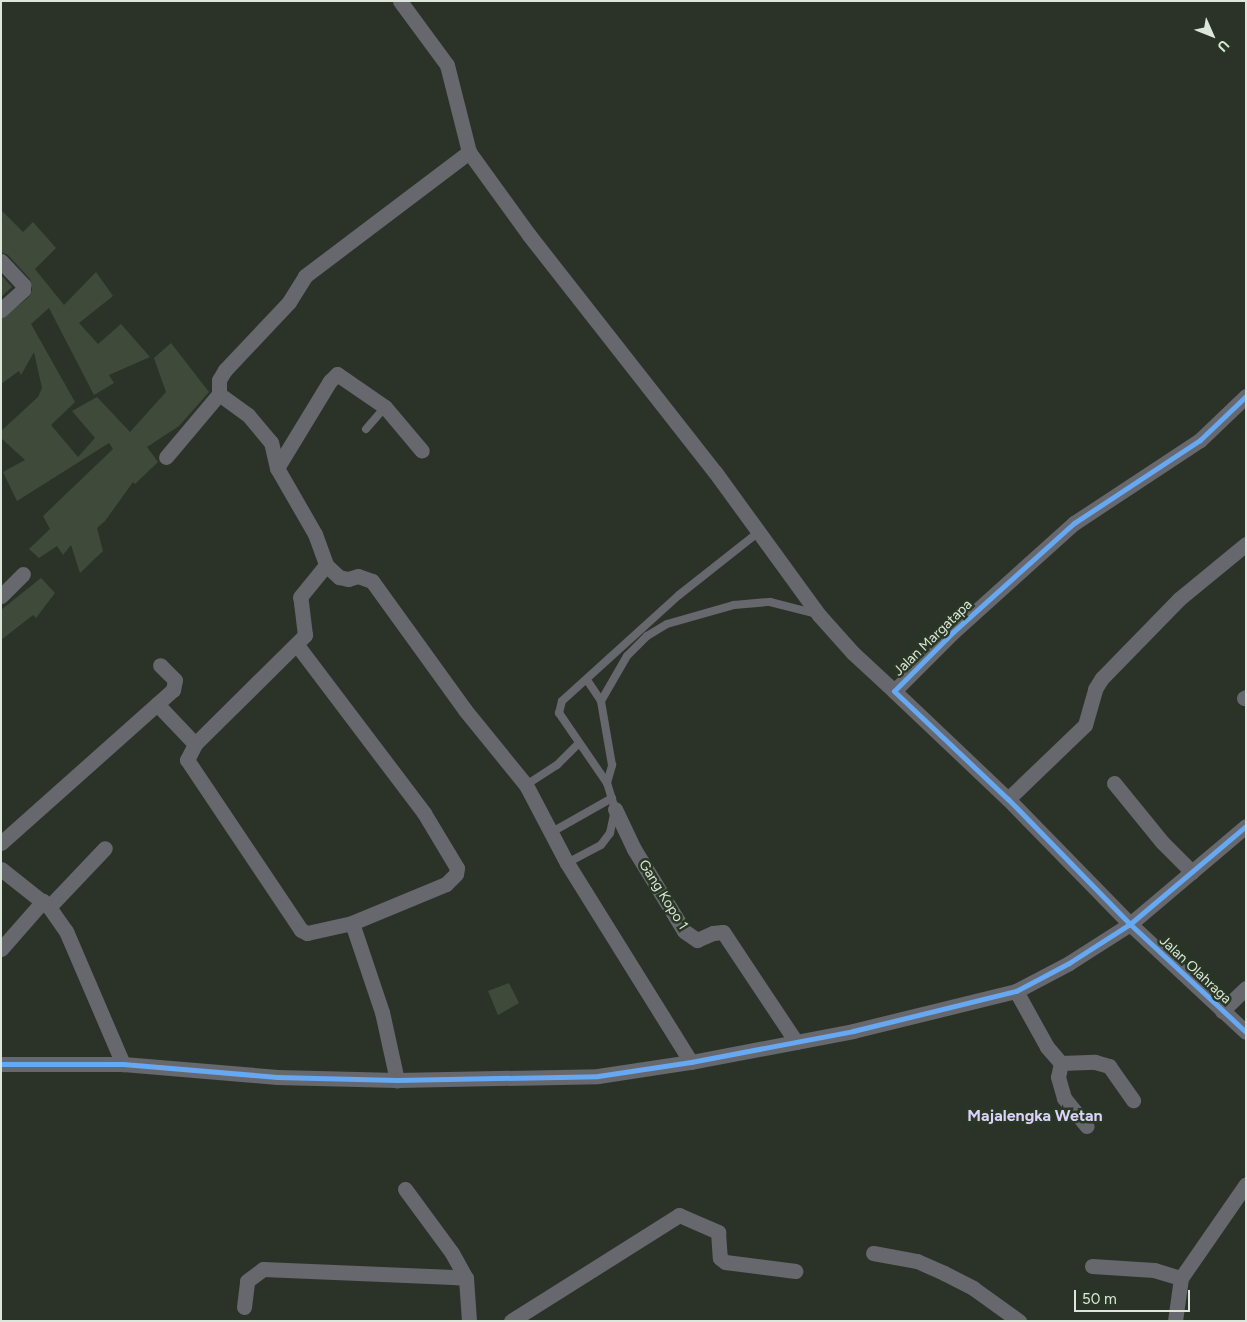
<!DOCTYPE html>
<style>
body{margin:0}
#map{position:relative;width:1247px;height:1322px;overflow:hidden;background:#2b3329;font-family:Figtree,sans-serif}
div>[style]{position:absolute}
.building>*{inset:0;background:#3f4a3a}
.service>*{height:8px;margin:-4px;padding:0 4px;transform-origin:4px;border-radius:4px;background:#67676e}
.minor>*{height:15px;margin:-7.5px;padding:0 7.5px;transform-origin:7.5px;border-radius:7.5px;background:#67676e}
.cycleway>*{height:5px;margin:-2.5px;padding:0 2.5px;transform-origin:2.5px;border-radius:2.5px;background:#66a8f1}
span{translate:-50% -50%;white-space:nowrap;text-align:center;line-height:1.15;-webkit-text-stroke:5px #293725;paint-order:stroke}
.street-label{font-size:14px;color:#dde6da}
.quarter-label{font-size:16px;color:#dcd1fc;font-weight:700}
.frame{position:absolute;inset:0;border:2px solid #dde6da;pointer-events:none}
.north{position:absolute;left:1187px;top:10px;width:50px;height:50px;-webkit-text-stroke:4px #293725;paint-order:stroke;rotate:134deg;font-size:14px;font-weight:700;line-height:20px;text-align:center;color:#dde6da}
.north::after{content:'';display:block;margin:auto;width:18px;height:22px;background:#dde6da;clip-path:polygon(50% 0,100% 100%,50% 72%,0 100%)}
.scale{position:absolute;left:1074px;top:1290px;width:116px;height:22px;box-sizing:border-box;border:2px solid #dde6da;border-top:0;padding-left:6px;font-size:15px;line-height:18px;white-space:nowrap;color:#dde6da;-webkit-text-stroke:4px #293725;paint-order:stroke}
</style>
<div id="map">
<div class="building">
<div style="clip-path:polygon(1px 210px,23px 232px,33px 222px,56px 248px,35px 269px,64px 305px,96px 272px,113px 296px,79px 323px,98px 344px,121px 324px,150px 357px,109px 375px,114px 383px,94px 395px,49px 308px,31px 324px,75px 402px,51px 425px,78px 457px,95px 438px,72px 411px,97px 397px,130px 432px,166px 392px,154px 358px,171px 343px,209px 392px,179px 426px,147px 447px,158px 462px,135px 484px,133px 482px,105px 521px,97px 528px,103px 551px,80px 573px,71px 545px,63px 555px,57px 546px,39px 558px,29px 549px,50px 529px,43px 516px,113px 449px,109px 443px,17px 501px,3px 472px,25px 460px,1px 438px,1px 431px,38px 397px,42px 388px,34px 352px,21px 375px,19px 371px,1px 384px,1px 319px,29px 297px,32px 290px,30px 279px,8px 255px,1px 252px)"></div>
<div style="clip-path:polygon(1px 275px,12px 287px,1px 297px)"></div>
<div style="clip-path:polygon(41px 578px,55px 593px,36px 618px,33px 615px,1px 640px,1px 610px)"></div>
<div style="clip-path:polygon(509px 983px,519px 1003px,498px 1015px,488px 991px)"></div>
</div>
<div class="service">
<div style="left:366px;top:429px;width:29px;rotate:-49deg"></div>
<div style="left:587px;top:680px;width:25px;rotate:56deg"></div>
<div style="left:607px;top:783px;width:85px;rotate:-124.4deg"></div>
<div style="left:559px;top:713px;width:12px;rotate:-76deg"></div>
<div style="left:562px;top:701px;width:158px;rotate:-42.2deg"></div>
<div style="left:679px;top:595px;width:103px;rotate:-38.3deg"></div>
<div style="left:526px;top:785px;width:37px;rotate:-33deg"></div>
<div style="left:557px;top:765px;width:31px;rotate:-45deg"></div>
<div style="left:552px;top:832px;width:69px;rotate:-29.5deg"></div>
<div style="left:567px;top:863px;width:38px;rotate:-28deg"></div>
<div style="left:601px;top:845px;width:15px;rotate:-53deg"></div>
<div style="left:610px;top:833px;width:25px;rotate:-78deg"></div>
<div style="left:615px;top:809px;width:27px;rotate:-107deg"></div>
<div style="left:607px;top:783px;width:19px;rotate:-74deg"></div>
<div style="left:612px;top:765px;width:65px;rotate:-99.8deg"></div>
<div style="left:601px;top:701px;width:52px;rotate:-60deg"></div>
<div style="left:627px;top:656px;width:28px;rotate:-45deg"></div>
<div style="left:647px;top:636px;width:23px;rotate:-31deg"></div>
<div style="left:667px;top:624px;width:70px;rotate:-15.8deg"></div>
<div style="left:734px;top:605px;width:36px;rotate:-5deg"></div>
<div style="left:770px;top:602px;width:49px;rotate:14.3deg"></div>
</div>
<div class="minor">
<div style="left:400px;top:1px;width:79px;rotate:53.7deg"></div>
<div style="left:447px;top:65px;width:90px;rotate:75.8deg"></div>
<div style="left:469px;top:152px;width:102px;rotate:54.1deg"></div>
<div style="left:529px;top:235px;width:301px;rotate:51.9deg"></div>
<div style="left:715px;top:472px;width:177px;rotate:54deg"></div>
<div style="left:819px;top:615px;width:51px;rotate:48.2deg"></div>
<div style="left:853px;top:653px;width:56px;rotate:42.8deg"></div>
<div style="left:1px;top:261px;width:33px;rotate:47deg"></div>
<div style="left:23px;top:285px;width:5px;rotate:90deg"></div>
<div style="left:23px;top:290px;width:30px;rotate:138deg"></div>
<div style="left:219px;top:394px;width:36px;rotate:36deg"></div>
<div style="left:248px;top:415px;width:35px;rotate:50deg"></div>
<div style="left:271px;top:442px;width:27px;rotate:77deg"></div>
<div style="left:277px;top:468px;width:76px;rotate:60.1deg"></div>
<div style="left:315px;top:534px;width:33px;rotate:70deg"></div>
<div style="left:326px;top:565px;width:18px;rotate:43deg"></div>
<div style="left:339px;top:577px;width:9px;rotate:13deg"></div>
<div style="left:348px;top:579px;width:10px;rotate:-17deg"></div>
<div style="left:358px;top:576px;width:15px;rotate:20deg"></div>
<div style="left:372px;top:581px;width:159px;rotate:54.2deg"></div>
<div style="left:465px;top:710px;width:97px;rotate:50.9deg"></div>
<div style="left:526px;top:785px;width:88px;rotate:62.3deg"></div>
<div style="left:567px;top:863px;width:234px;rotate:58.1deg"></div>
<div style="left:1246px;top:396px;width:64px;rotate:136.3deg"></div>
<div style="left:1200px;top:440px;width:151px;rotate:146.6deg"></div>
<div style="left:1074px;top:523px;width:163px;rotate:138deg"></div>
<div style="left:953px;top:632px;width:83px;rotate:135deg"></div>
<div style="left:894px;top:691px;width:157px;rotate:43.5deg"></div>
<div style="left:1008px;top:799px;width:175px;rotate:45.7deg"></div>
<div style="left:1130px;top:924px;width:158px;rotate:43deg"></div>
<div style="left:166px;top:457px;width:82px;rotate:-49.9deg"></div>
<div style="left:219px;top:394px;width:14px;rotate:-90deg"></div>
<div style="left:219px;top:380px;width:12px;rotate:-59deg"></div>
<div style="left:225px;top:370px;width:93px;rotate:-46.7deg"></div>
<div style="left:289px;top:302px;width:31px;rotate:-58deg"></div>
<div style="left:305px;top:276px;width:206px;rotate:-37.1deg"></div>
<div style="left:277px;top:468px;width:102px;rotate:-58.7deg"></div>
<div style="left:330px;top:381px;width:10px;rotate:-45deg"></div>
<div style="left:337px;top:374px;width:58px;rotate:34.5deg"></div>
<div style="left:385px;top:407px;width:57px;rotate:49.9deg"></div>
<div style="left:1px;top:596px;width:31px;rotate:-45deg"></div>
<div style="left:297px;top:645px;width:211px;rotate:52.9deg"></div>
<div style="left:424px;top:813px;width:64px;rotate:59deg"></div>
<div style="left:457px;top:868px;width:6px;rotate:99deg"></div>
<div style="left:456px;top:874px;width:14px;rotate:135deg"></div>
<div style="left:446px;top:884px;width:102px;rotate:157.5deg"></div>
<div style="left:352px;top:923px;width:46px;rotate:167.5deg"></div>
<div style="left:307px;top:933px;width:7px;rotate:-153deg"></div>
<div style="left:301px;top:930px;width:205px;rotate:-123.8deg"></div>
<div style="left:187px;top:760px;width:18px;rotate:-63deg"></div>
<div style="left:195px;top:744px;width:155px;rotate:-44.7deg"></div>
<div style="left:305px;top:635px;width:38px;rotate:-97deg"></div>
<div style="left:300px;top:597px;width:41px;rotate:-50.9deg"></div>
<div style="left:1244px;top:698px;width:2px;rotate:-27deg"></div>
<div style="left:157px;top:704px;width:55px;rotate:46.5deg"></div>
<div style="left:1114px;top:783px;width:77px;rotate:50.8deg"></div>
<div style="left:1163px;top:843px;width:41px;rotate:45deg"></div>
<div style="left:1008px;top:799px;width:107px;rotate:-43.9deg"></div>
<div style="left:1085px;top:725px;width:37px;rotate:-74deg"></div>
<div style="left:1095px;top:689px;width:13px;rotate:-58deg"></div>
<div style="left:1102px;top:678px;width:110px;rotate:-45.7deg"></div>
<div style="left:1179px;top:599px;width:87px;rotate:-39.4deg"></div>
<div style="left:615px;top:809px;width:44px;rotate:64.6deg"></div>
<div style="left:634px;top:849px;width:96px;rotate:58.6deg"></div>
<div style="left:684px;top:931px;width:16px;rotate:35deg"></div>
<div style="left:697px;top:940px;width:17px;rotate:-24deg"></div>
<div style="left:713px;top:933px;width:10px;rotate:-6deg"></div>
<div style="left:723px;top:932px;width:132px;rotate:56.4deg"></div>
<div style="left:1px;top:843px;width:230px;rotate:-41.7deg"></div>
<div style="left:173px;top:690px;width:10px;rotate:-79deg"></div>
<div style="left:175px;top:680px;width:21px;rotate:-135deg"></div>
<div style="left:1px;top:869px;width:61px;rotate:38.4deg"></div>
<div style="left:49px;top:907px;width:29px;rotate:55deg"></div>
<div style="left:66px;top:931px;width:145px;rotate:66.8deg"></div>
<div style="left:49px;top:907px;width:81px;rotate:-46.5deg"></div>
<div style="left:352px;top:923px;width:94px;rotate:71.4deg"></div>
<div style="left:382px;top:1012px;width:70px;rotate:77.6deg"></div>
<div style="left:1px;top:949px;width:64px;rotate:-48.8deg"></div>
<div style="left:1016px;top:991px;width:64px;rotate:61deg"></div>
<div style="left:1047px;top:1047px;width:21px;rotate:49deg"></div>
<div style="left:1061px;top:1063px;width:34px;rotate:-2deg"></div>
<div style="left:1095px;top:1062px;width:15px;rotate:16deg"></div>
<div style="left:1109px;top:1066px;width:42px;rotate:54.8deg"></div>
<div style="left:1222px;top:1011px;width:33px;rotate:-44deg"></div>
<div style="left:1061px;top:1063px;width:14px;rotate:102deg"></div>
<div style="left:1058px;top:1077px;width:22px;rotate:74deg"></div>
<div style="left:1064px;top:1098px;width:36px;rotate:51deg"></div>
<div style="left:1px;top:1064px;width:122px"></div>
<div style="left:123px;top:1064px;width:155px;rotate:4.8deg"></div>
<div style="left:277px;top:1077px;width:120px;rotate:1.4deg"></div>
<div style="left:397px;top:1080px;width:201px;rotate:-1.1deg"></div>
<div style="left:598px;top:1076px;width:94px;rotate:-8.6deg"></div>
<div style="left:691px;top:1062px;width:165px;rotate:-10.8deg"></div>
<div style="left:853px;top:1031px;width:168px;rotate:-13.8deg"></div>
<div style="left:1016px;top:991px;width:60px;rotate:-27.8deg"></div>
<div style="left:1069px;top:963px;width:72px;rotate:-32.6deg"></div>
<div style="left:1130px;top:924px;width:152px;rotate:-40.2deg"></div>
<div style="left:405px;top:1189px;width:79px;rotate:53.7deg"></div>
<div style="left:452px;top:1253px;width:29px;rotate:61deg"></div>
<div style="left:873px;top:1253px;width:45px;rotate:10.3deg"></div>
<div style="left:917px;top:1261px;width:30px;rotate:24deg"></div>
<div style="left:944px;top:1273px;width:33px;rotate:27deg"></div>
<div style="left:973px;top:1288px;width:57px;rotate:35.7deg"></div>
<div style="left:1092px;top:1266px;width:62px;rotate:3.7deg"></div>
<div style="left:1154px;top:1270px;width:28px;rotate:17deg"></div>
<div style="left:244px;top:1307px;width:26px;rotate:-83deg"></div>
<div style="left:247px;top:1281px;width:20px;rotate:-37deg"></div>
<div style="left:263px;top:1269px;width:190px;rotate:2.4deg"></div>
<div style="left:453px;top:1277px;width:13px;rotate:4deg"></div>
<div style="left:466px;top:1278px;width:43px;rotate:86deg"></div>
<div style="left:511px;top:1321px;width:199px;rotate:-32.2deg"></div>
<div style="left:679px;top:1215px;width:43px;rotate:23.6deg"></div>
<div style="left:718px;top:1232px;width:26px;rotate:86deg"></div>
<div style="left:720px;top:1258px;width:6px;rotate:39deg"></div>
<div style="left:725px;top:1262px;width:71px;rotate:7.3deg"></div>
<div style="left:1175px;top:1321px;width:43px;rotate:-82.1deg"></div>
<div style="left:1181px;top:1278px;width:114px;rotate:-55.3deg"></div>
</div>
<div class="cycleway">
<div style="left:1246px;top:396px;width:64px;rotate:136.3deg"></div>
<div style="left:1200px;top:440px;width:151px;rotate:146.6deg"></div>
<div style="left:1074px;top:523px;width:163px;rotate:138deg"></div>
<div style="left:953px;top:632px;width:83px;rotate:135deg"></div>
<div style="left:894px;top:691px;width:157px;rotate:43.5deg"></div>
<div style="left:1008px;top:799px;width:175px;rotate:45.7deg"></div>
<div style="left:1130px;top:924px;width:158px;rotate:43deg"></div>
<div style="left:1px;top:1064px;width:122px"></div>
<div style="left:123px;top:1064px;width:155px;rotate:4.8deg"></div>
<div style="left:277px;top:1077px;width:120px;rotate:1.4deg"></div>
<div style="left:397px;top:1080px;width:201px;rotate:-1.1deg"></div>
<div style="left:598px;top:1076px;width:94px;rotate:-8.6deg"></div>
<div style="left:691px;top:1062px;width:165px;rotate:-10.8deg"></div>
<div style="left:853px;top:1031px;width:168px;rotate:-13.8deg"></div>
<div style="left:1016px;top:991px;width:60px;rotate:-27.8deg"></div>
<div style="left:1069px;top:963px;width:72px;rotate:-32.6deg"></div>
<div style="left:1130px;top:924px;width:152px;rotate:-40.2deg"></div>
</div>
<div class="street-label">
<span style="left:933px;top:638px;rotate:-44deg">Jalan Margatapa</span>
<span style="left:663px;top:895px;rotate:58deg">Gang Kopo 1</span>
<span style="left:1195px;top:970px;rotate:43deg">Jalan Olahraga</span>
</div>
<div class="quarter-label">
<span style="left:1035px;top:1116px">Majalengka Wetan</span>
</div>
<div class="frame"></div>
<div class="north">U</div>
<div class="scale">50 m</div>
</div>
